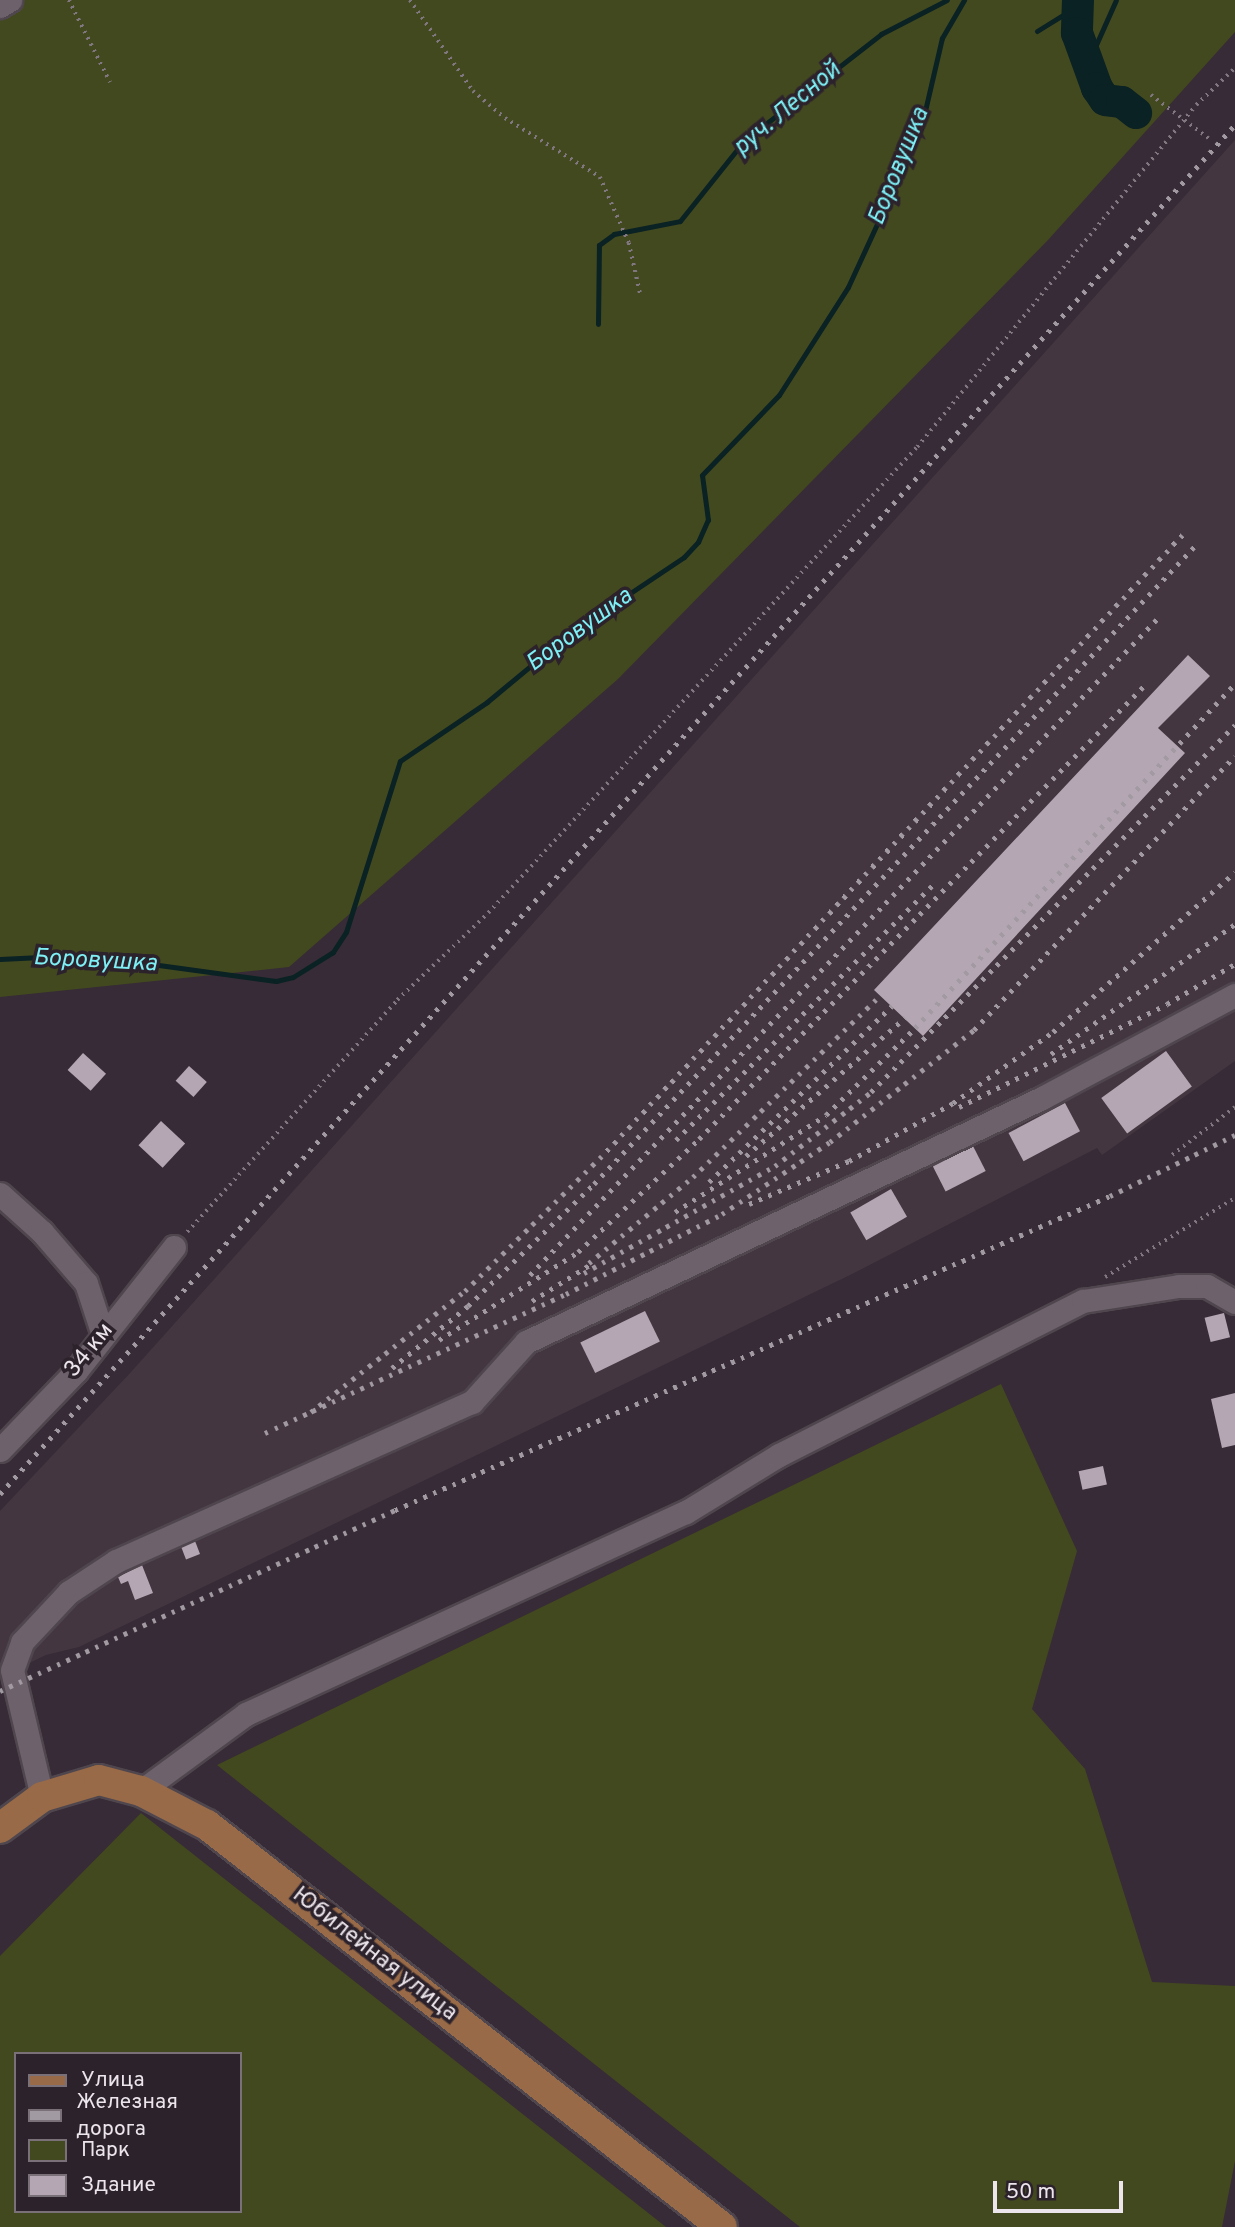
<!DOCTYPE html>
<meta charset="utf-8">
<style>
body{margin:0}
#map{position:relative;width:1235px;height:2227px;overflow:hidden;background:#362b36;font-family:Overpass,sans-serif}
div>[style]{position:absolute}
.industrial>*{inset:0;background:#433641}
.green>*{inset:0;background:#43491f}
.stream>*{height:5px;margin:-2.5px;padding:0 2.5px;transform-origin:2.5px;border-radius:2.5px;background:#0a2223}
.river>*{height:32px;margin:-16px;padding:0 16px;transform-origin:16px;border-radius:16px;background:#0a2223}
.building>*{inset:0;background:#b4a6b2;transform-origin:0 0}
.path>*{height:3.5px;margin-top:-1.75px;transform-origin:0;background:repeating-linear-gradient(90deg,#817780 0 2px,transparent 0 7px)}
.roads{filter:drop-shadow(2px 0 #4f464e) drop-shadow(-2px 0 #4f464e) drop-shadow(0 2px #4f464e) drop-shadow(0 -2px #4f464e)}
.minor>*{height:23px;margin:-11.5px;padding:0 11.5px;transform-origin:11.5px;border-radius:11.5px;background:#6d616c}
.major>*{height:30px;margin:-15px;padding:0 15px;transform-origin:15px;border-radius:15px;background:#986a47}
.rail>*{height:5px;margin-top:-2.5px;transform-origin:0;background:repeating-linear-gradient(90deg,#a29aa2 0 3.5px,transparent 0 10.5px)}
span{translate:-50% -50%;white-space:nowrap;text-align:center;line-height:1.15;-webkit-text-stroke:7px #2c222c;paint-order:stroke}
.street-label{font-size:23px;color:#ece5eb}
.water-label{font-size:24px;color:#7deff5;font-style:italic}
.legend{position:absolute;left:14px;top:2052px;width:228px;height:161px;box-sizing:border-box;background:#2c222c;border:2px solid #797078;margin:0;padding:9px 12px;list-style:none;font-size:21px;color:#ece5eb}
.legend li{display:flex;align-items:center;gap:14px;height:35px}
.legend b{width:35px;border:2px solid #797078}
.scale{position:absolute;left:993px;top:2181px;width:130px;height:32px;box-sizing:border-box;border:4px solid #ece5eb;border-top:0;padding-left:9px;font-size:21px;line-height:24px;white-space:nowrap;color:#ece5eb;-webkit-text-stroke:5px #2c222c;paint-order:stroke}
</style>
<div id="map">
<div class="industrial">
<div style="clip-path:polygon(1235px 140px,1235px 1061px,1102px 1155px,1097px 1148px,852px 1274px,79px 1647px,46px 1655px,0 1677px,0 1511px,131px 1372px)"></div>
</div>
<div class="green">
<div style="clip-path:polygon(19px 0,1235px 0,1235px 32px,1048px 240px,618px 679px,289px 967px,0 997px,0 11px)"></div>
<div style="clip-path:polygon(1001px 1384px,1077px 1551px,1032px 1709px,1085px 1769px,1152px 1982px,1235px 1986px,1235px 2161px,1222px 2227px,800px 2227px,217px 1765px)"></div>
<div style="clip-path:polygon(evenodd,141px 1813px,666px 2227px,0 2227px,0 1956px,141px 1813px,16px 2054px,240px 2054px,240px 2211px,16px 2211px,16px 2054px)"></div>
</div>
<div class="stream">
<div style="left:1037px;top:31px;width:59px;rotate:-31.8deg"></div>
<div style="left:1087px;top:65px;width:71px;rotate:-66deg"></div>
<div style="left:598px;top:324px;width:79px;rotate:-89.3deg"></div>
<div style="left:599px;top:245px;width:19px;rotate:-36deg"></div>
<div style="left:614px;top:234px;width:67px;rotate:-11.1deg"></div>
<div style="left:680px;top:221px;width:95px;rotate:-51.4deg"></div>
<div style="left:739px;top:147px;width:32px;rotate:-41deg"></div>
<div style="left:763px;top:126px;width:150px;rotate:-37.9deg"></div>
<div style="left:881px;top:34px;width:74px;rotate:-27.3deg"></div>
<div style="left:0;top:959px;width:41px;rotate:-2.8deg"></div>
<div style="left:41px;top:957px;width:56px;rotate:10.3deg"></div>
<div style="left:96px;top:967px;width:48px;rotate:-4.8deg"></div>
<div style="left:144px;top:963px;width:133px;rotate:7.8deg"></div>
<div style="left:276px;top:981px;width:17px;rotate:-13deg"></div>
<div style="left:293px;top:977px;width:47px;rotate:-32deg"></div>
<div style="left:333px;top:952px;width:24px;rotate:-57deg"></div>
<div style="left:346px;top:932px;width:179px;rotate:-72.5deg"></div>
<div style="left:400px;top:761px;width:105px;rotate:-34.1deg"></div>
<div style="left:487px;top:702px;width:107px;rotate:-39.7deg"></div>
<div style="left:569px;top:634px;width:138px;rotate:-33.8deg"></div>
<div style="left:684px;top:557px;width:21px;rotate:-47deg"></div>
<div style="left:698px;top:542px;width:24px;rotate:-66deg"></div>
<div style="left:708px;top:520px;width:45px;rotate:-97.6deg"></div>
<div style="left:702px;top:475px;width:111px;rotate:-46.1deg"></div>
<div style="left:779px;top:395px;width:128px;rotate:-57.4deg"></div>
<div style="left:848px;top:287px;width:175px;rotate:-65.3deg"></div>
<div style="left:921px;top:128px;width:92px;rotate:-76.9deg"></div>
<div style="left:942px;top:38px;width:44px;rotate:-59.9deg"></div>
</div>
<div class="river">
<div style="left:1078px;top:0;width:33px;rotate:92deg"></div>
<div style="left:1077px;top:33px;width:59px;rotate:70deg"></div>
<div style="left:1097px;top:88px;width:14px;rotate:56deg"></div>
<div style="left:1105px;top:100px;width:17px;rotate:7deg"></div>
<div style="left:1122px;top:102px;width:18px;rotate:38deg"></div>
</div>
<div class="building">
<div style="clip-path:polygon(1188px 655px,1210px 676px,1158px 728px,1185px 753px,923px 1036px,874px 990px)"></div>
<div style="left:1166px;top:1051px;width:44px;height:80px;rotate:54deg"></div>
<div style="left:83px;top:1053px;width:31px;height:23px;rotate:42deg"></div>
<div style="left:189px;top:1066px;width:24px;height:20px;rotate:42deg"></div>
<div style="left:1065px;top:1103px;width:32px;height:64px;rotate:62deg"></div>
<div style="left:161px;top:1121px;width:33px;height:33px;rotate:43deg"></div>
<div style="left:973px;top:1146px;width:28px;height:45px;rotate:63deg"></div>
<div style="left:891px;top:1189px;width:32px;height:47px;rotate:60deg"></div>
<div style="left:645px;top:1311px;width:34px;height:72px;rotate:64deg"></div>
<div style="left:1224px;top:1313px;width:25px;height:20px;rotate:76deg"></div>
<div style="clip-path:polygon(1235px 1393px,1235px 1445px,1222px 1448px,1211px 1399px)"></div>
<div style="left:1103px;top:1466px;width:19px;height:25px;rotate:78deg"></div>
<div style="left:195px;top:1541px;width:14px;height:15px;rotate:69deg"></div>
<div style="clip-path:polygon(142px 1565px,153px 1593px,135px 1600px,128px 1581px,121px 1584px,118px 1577px)"></div>
</div>
<div class="path">
<div style="left:69px;top:0;width:92px;rotate:63.4deg"></div>
<div style="left:410px;top:0;width:111px;rotate:55.3deg"></div>
<div style="left:473px;top:91px;width:42px;rotate:40.2deg"></div>
<div style="left:505px;top:118px;width:112px;rotate:31.8deg"></div>
<div style="left:600px;top:177px;width:72px;rotate:66.3deg"></div>
<div style="left:629px;top:243px;width:55px;rotate:77.5deg"></div>
<div style="left:1151px;top:95px;width:75px;rotate:36.9deg"></div>
<div style="left:1172px;top:1155px;width:79px;rotate:-37.3deg"></div>
<div style="left:187px;top:1232px;width:313px;rotate:-47.8deg"></div>
<div style="left:397px;top:1000px;width:126px;rotate:-43.7deg"></div>
<div style="left:488px;top:913px;width:633px;rotate:-47.37deg"></div>
<div style="left:917px;top:447px;width:441px;rotate:-50.8deg"></div>
<div style="left:1196px;top:105px;width:54px;rotate:-43.5deg"></div>
<div style="left:1105px;top:1277px;width:152px;rotate:-31.3deg"></div>
</div>
<div class="roads">
<div class="minor">
<div style="left:0;top:6px;width:12px;rotate:-31deg"></div>
<div style="left:0;top:1194px;width:57px;rotate:42.1deg"></div>
<div style="left:42px;top:1232px;width:67px;rotate:49.2deg"></div>
<div style="left:86px;top:1283px;width:55px;rotate:71.9deg"></div>
<div style="left:0;top:1450px;width:110px;rotate:-46.1deg"></div>
<div style="left:76px;top:1371px;width:158px;rotate:-51.7deg"></div>
<div style="left:141px;top:1791px;width:130px;rotate:-36.3deg"></div>
<div style="left:246px;top:1714px;width:484px;rotate:-24.7deg"></div>
<div style="left:686px;top:1512px;width:109px;rotate:-31.5deg"></div>
<div style="left:779px;top:1455px;width:341px;rotate:-26.9deg"></div>
<div style="left:1083px;top:1301px;width:97px;rotate:-8.9deg"></div>
<div style="left:1179px;top:1286px;width:28px"></div>
<div style="left:1207px;top:1286px;width:32px;rotate:30deg"></div>
<div style="left:42px;top:1797px;width:130px;rotate:-103.3deg"></div>
<div style="left:12px;top:1670px;width:30px;rotate:-70deg"></div>
<div style="left:22px;top:1642px;width:69px;rotate:-46.8deg"></div>
<div style="left:69px;top:1592px;width:56px;rotate:-33.4deg"></div>
<div style="left:116px;top:1561px;width:390px;rotate:-24.1deg"></div>
<div style="left:472px;top:1402px;width:81px;rotate:-48deg"></div>
<div style="left:526px;top:1342px;width:571px;rotate:-25.31deg"></div>
<div style="left:1042px;top:1098px;width:219px;rotate:-28.1deg"></div>
</div>
<div class="major">
<div style="left:0;top:1828px;width:52px;rotate:-36.4deg"></div>
<div style="left:42px;top:1797px;width:59px;rotate:-16.6deg"></div>
<div style="left:99px;top:1780px;width:43px;rotate:14.7deg"></div>
<div style="left:141px;top:1791px;width:74px;rotate:27.3deg"></div>
<div style="left:207px;top:1825px;width:653px;rotate:37.97deg"></div>
</div>
</div>
<div class="rail">
<div style="left:1051px;top:1054px;width:225px;rotate:-35.2deg"></div>
<div style="left:959px;top:1107px;width:232px;rotate:-26.3deg"></div>
<div style="left:1167px;top:1004px;width:79px;rotate:-30.5deg"></div>
<div style="left:676px;top:1140px;width:363px;rotate:-44.8deg"></div>
<div style="left:746px;top:1156px;width:211px;rotate:-41deg"></div>
<div style="left:709px;top:1182px;width:254px;rotate:-43.9deg"></div>
<div style="left:749px;top:1204px;width:109px;rotate:-23.3deg"></div>
<div style="left:849px;top:1161px;width:119px;rotate:-29.1deg"></div>
<div style="left:953px;top:1103px;width:123px;rotate:-35.4deg"></div>
<div style="left:1053px;top:1032px;width:242px;rotate:-41.3deg"></div>
<div style="left:675px;top:1212px;width:179px;rotate:-32.7deg"></div>
<div style="left:826px;top:1115px;width:124px;rotate:-44.3deg"></div>
<div style="left:915px;top:1028px;width:470px;rotate:-47.1deg"></div>
<div style="left:589px;top:1263px;width:135px;rotate:-39.6deg"></div>
<div style="left:693px;top:1177px;width:260px;rotate:-44.1deg"></div>
<div style="left:584px;top:1273px;width:219px;rotate:-29.3deg"></div>
<div style="left:775px;top:1166px;width:121px;rotate:-37.6deg"></div>
<div style="left:871px;top:1092px;width:517px;rotate:-45.24deg"></div>
<div style="left:530px;top:1275px;width:912px;rotate:-46.29deg"></div>
<div style="left:532px;top:1301px;width:70px;rotate:-32.1deg"></div>
<div style="left:439px;top:1340px;width:165px;rotate:-32.3deg"></div>
<div style="left:578px;top:1252px;width:166px;rotate:-43deg"></div>
<div style="left:699px;top:1139px;width:636px;rotate:-45.51deg"></div>
<div style="left:392px;top:1368px;width:98px;rotate:-39.2deg"></div>
<div style="left:468px;top:1306px;width:175px;rotate:-44.1deg"></div>
<div style="left:594px;top:1184px;width:878px;rotate:-46.71deg"></div>
<div style="left:311px;top:1412px;width:196px;rotate:-38.2deg"></div>
<div style="left:465px;top:1291px;width:199px;rotate:-44.6deg"></div>
<div style="left:607px;top:1151px;width:845px;rotate:-46.97deg"></div>
<div style="left:265px;top:1433px;width:332px;rotate:-24.8deg"></div>
<div style="left:566px;top:1294px;width:175px;rotate:-27.1deg"></div>
<div style="left:722px;top:1214px;width:130px;rotate:-33.7deg"></div>
<div style="left:830px;top:1142px;width:182px;rotate:-37.9deg"></div>
<div style="left:974px;top:1030px;width:378px;rotate:-46.4deg"></div>
<div style="left:0;top:1494px;width:1844px;rotate:-47.95deg"></div>
<div style="left:0;top:1691px;width:434px;rotate:-24.6deg"></div>
<div style="left:395px;top:1510px;width:781px;rotate:-23.71deg"></div>
<div style="left:1110px;top:1196px;width:139px;rotate:-26deg"></div>
</div>
<div class="street-label">
<span style="left:90px;top:1351px;rotate:-51deg">34 км</span>
<span style="left:374px;top:1955px;rotate:38deg">Юбилейная улица</span>
</div>
<div class="water-label">
<span style="left:788px;top:110px;rotate:-40deg">руч. Лесной</span>
<span style="left:900px;top:167px;rotate:-68deg">Боровушка</span>
<span style="left:580px;top:631px;rotate:-36deg">Боровушка</span>
<span style="left:95px;top:962px;rotate:3deg">Боровушка</span>
</div>
<ul class="legend">
<li><b style="height:9px;background:#986a47"></b>Улица</li>
<li><b style="height:9px;background:#a29aa2"></b>Железная дорога</li>
<li><b style="height:19px;background:#43491f"></b>Парк</li>
<li><b style="height:19px;background:#b4a6b2"></b>Здание</li>
</ul>
<div class="scale">50 m</div>
</div>
